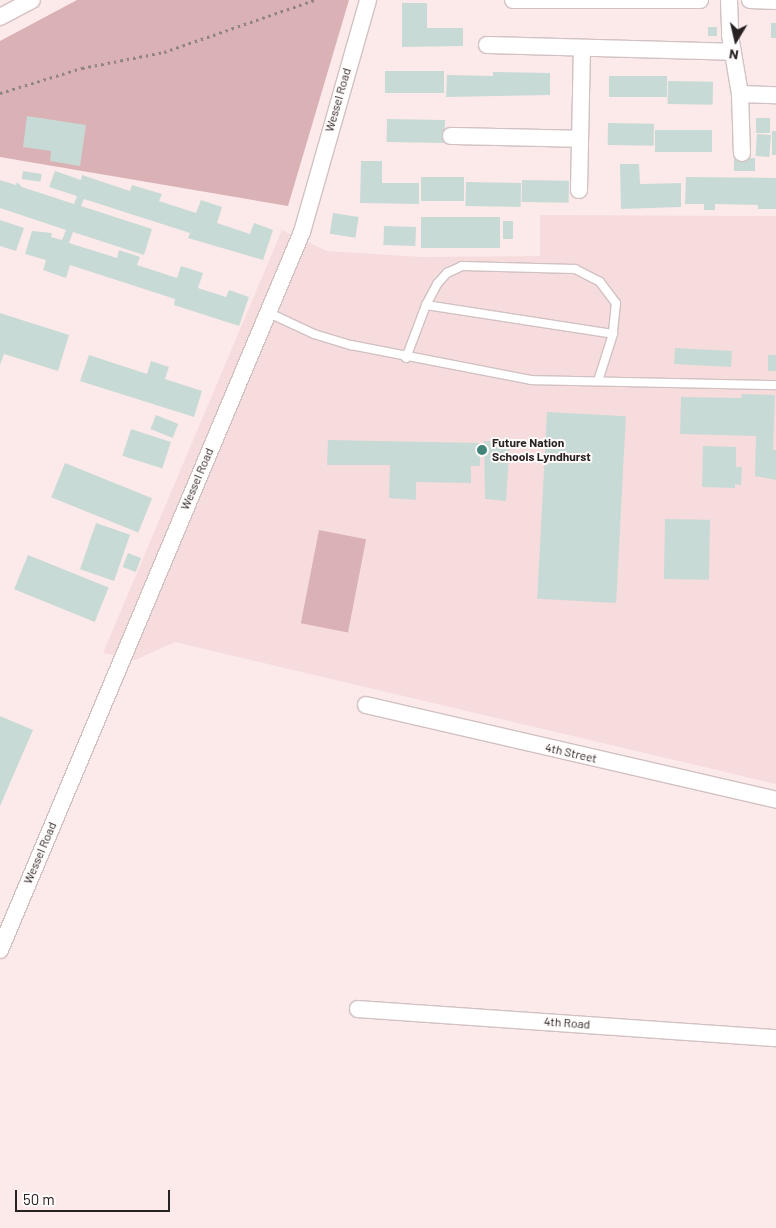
<!DOCTYPE html>
<style>
body{margin:0}
#map{position:relative;width:776px;height:1228px;overflow:hidden;background:#fceaeb;font-family:Barlow,sans-serif}
div>[style]{position:absolute}
.built>*{inset:0;background:#f7dcdd}
.green>*{inset:0;background:#dab1b4;transform-origin:0 0}
.building>*{inset:0;background:#c8dad6;transform-origin:0 0}
.path>*{height:3px;margin-top:-1.5px;transform-origin:0;background:repeating-linear-gradient(90deg,#918485 0 2.5px,transparent 0 6.5px)}
.roads{filter:drop-shadow(1px 0 #d2c1c2) drop-shadow(-1px 0 #d2c1c2) drop-shadow(0 1px #d2c1c2) drop-shadow(0 -1px #d2c1c2)}
.lane>*{height:8px;margin:-4px;padding:0 4px;transform-origin:4px;border-radius:4px;background:#fff}
.street>*{height:16px;margin:-8px;padding:0 8px;transform-origin:8px;border-radius:8px;background:#fff}
.dots>*{width:14px;height:14px;translate:-50% -50%;box-sizing:border-box;border:2px solid #fffbfb;border-radius:50%}
span{translate:-50% -50%;white-space:nowrap;text-align:center;line-height:1.15;-webkit-text-stroke:4px #fffbfb;paint-order:stroke}
.street-label{font-size:12px;color:#292222}
.poi-label{font-size:12px;color:#292222;font-weight:700}
.left{translate:0 -50%;text-align:left}
.north{position:absolute;left:711px;top:15px;width:50px;height:50px;-webkit-text-stroke:4px #fffbfb;paint-order:stroke;rotate:189deg;font-size:14px;font-weight:700;line-height:20px;text-align:center;color:#292222}
.north::after{content:'';display:block;margin:auto;width:18px;height:22px;background:#292222;clip-path:polygon(50% 0,100% 100%,50% 72%,0 100%)}
.scale{position:absolute;left:15px;top:1190px;width:155px;height:22px;box-sizing:border-box;border:2px solid #292222;border-top:0;padding-left:6px;font-size:15px;line-height:18px;white-space:nowrap;color:#292222;-webkit-text-stroke:4px #fffbfb;paint-order:stroke}
</style>
<div id="map">
<div class="built">
<div style="clip-path:polygon(540px 215px,776px 216px,776px 784px,175px 642px,135px 660px,103px 653px,282px 230px,327px 251px,422px 257px,540px 256px)"></div>
</div>
<div class="green">
<div style="clip-path:polygon(77px 0,349px 0,288px 206px,0 157px,0 41px)"></div>
<div style="left:319px;top:530px;width:48px;height:95px;rotate:11deg"></div>
</div>
<div class="building">
<div style="clip-path:polygon(402px 3px,427px 3px,427px 28px,463px 28px,463px 46px,402px 47px)"></div>
<div style="left:771px;top:23px;width:5px;height:15px"></div>
<div style="left:708px;top:27px;width:9px;height:9px"></div>
<div style="left:444px;top:71px;width:22px;height:59px;rotate:90deg"></div>
<div style="clip-path:polygon(493px 72px,550px 73px,550px 95px,446px 97px,447px 75px,493px 76px)"></div>
<div style="left:609px;top:76px;width:58px;height:21px"></div>
<div style="left:668px;top:81px;width:45px;height:23px;rotate:1deg"></div>
<div style="clip-path:polygon(27px 116px,86px 125px,80px 166px,50px 161px,51px 151px,23px 147px)"></div>
<div style="left:756px;top:118px;width:14px;height:15px"></div>
<div style="left:387px;top:119px;width:58px;height:23px;rotate:1deg"></div>
<div style="left:608px;top:123px;width:46px;height:22px;rotate:1deg"></div>
<div style="left:655px;top:130px;width:57px;height:22px"></div>
<div style="left:772px;top:131px;width:4px;height:24px"></div>
<div style="left:757px;top:134px;width:14px;height:22px;rotate:4deg"></div>
<div style="left:734px;top:158px;width:21px;height:13px"></div>
<div style="clip-path:polygon(361px 161px,382px 161px,382px 183px,419px 183px,419px 204px,360px 203px)"></div>
<div style="clip-path:polygon(620px 164px,639px 164px,640px 184px,681px 183px,681px 207px,621px 209px)"></div>
<div style="left:23px;top:171px;width:19px;height:8px;rotate:9deg"></div>
<div style="clip-path:polygon(55px 171px,81px 180px,82px 175px,130px 191px,132px 185px,162px 194px,159px 201px,196px 213px,201px 200px,222px 207px,217px 223px,250px 234px,254px 223px,273px 230px,263px 260px,188px 238px,190px 233px,84px 199px,81px 206px,152px 229px,144px 255px,73px 232px,69px 243px,117px 258px,119px 250px,140px 257px,137px 265px,177px 278px,181px 266px,203px 273px,198px 288px,226px 297px,229px 290px,249px 297px,239px 326px,174px 305px,175px 299px,70px 265px,66px 278px,43px 270px,46px 260px,25px 254px,32px 231px,52px 233px,51px 237px,62px 240px,66px 230px,0 208px,0 180px,16px 185px,17px 182px,22px 187px,74px 204px,77px 196px,49px 187px)"></div>
<div style="left:421px;top:177px;width:43px;height:24px"></div>
<div style="clip-path:polygon(686px 177px,776px 178px,776px 209px,758px 209px,758px 205px,715px 204px,715px 210px,704px 210px,704px 204px,685px 204px)"></div>
<div style="left:522px;top:180px;width:47px;height:22px;rotate:1deg"></div>
<div style="left:466px;top:182px;width:55px;height:24px;rotate:1deg"></div>
<div style="left:333px;top:213px;width:26px;height:21px;rotate:9deg"></div>
<div style="left:500px;top:217px;width:31px;height:79px;rotate:90deg"></div>
<div style="clip-path:polygon(0 220px,24px 228px,16px 251px,0 246px)"></div>
<div style="left:503px;top:221px;width:10px;height:18px"></div>
<div style="left:384px;top:226px;width:32px;height:19px;rotate:2deg"></div>
<div style="clip-path:polygon(0 313px,69px 335px,58px 371px,4px 354px,0 365px)"></div>
<div style="left:675px;top:348px;width:57px;height:16px;rotate:3deg"></div>
<div style="clip-path:polygon(89px 355px,147px 374px,151px 361px,169px 367px,165px 379px,202px 391px,194px 417px,80px 381px)"></div>
<div style="left:768px;top:355px;width:8px;height:16px"></div>
<div style="clip-path:polygon(742px 394px,775px 395px,773px 450px,776px 450px,776px 480px,755px 476px,756px 436px,680px 434px,681px 397px,741px 398px)"></div>
<div style="left:547px;top:412px;width:79px;height:187px;rotate:3deg"></div>
<div style="left:156px;top:415px;width:24px;height:15px;rotate:22deg"></div>
<div style="left:131px;top:429px;width:42px;height:28px;rotate:18deg"></div>
<div style="clip-path:polygon(328px 440px,480px 443px,480px 466px,471px 466px,471px 483px,416px 482px,416px 500px,389px 498px,390px 465px,327px 465px)"></div>
<div style="clip-path:polygon(484px 441px,510px 442px,506px 501px,485px 499px)"></div>
<div style="clip-path:polygon(703px 446px,736px 447px,736px 467px,742px 467px,741px 485px,735px 484px,735px 488px,702px 487px)"></div>
<div style="left:65px;top:463px;width:94px;height:37px;rotate:22deg"></div>
<div style="left:665px;top:519px;width:45px;height:60px;rotate:1deg"></div>
<div style="left:96px;top:523px;width:36px;height:49px;rotate:19deg"></div>
<div style="left:128px;top:553px;width:14px;height:15px;rotate:21deg"></div>
<div style="left:28px;top:555px;width:87px;height:37px;rotate:22deg"></div>
<div style="clip-path:polygon(0 716px,33px 730px,0 806px)"></div>
</div>
<div class="path">
<div style="left:0;top:93px;width:86px;rotate:-17deg"></div>
<div style="left:82px;top:68px;width:84px;rotate:-11deg"></div>
<div style="left:164px;top:52px;width:159px;rotate:-19.1deg"></div>
</div>
<div class="roads">
<div class="lane">
<div style="left:426px;top:305px;width:24px;rotate:-62deg"></div>
<div style="left:437px;top:284px;width:15px;rotate:-48deg"></div>
<div style="left:447px;top:273px;width:17px;rotate:-25deg"></div>
<div style="left:462px;top:266px;width:113px;rotate:1.5deg"></div>
<div style="left:575px;top:269px;width:28px;rotate:27deg"></div>
<div style="left:600px;top:282px;width:26px;rotate:53deg"></div>
<div style="left:616px;top:303px;width:31px;rotate:96deg"></div>
<div style="left:269px;top:313px;width:50px;rotate:25deg"></div>
<div style="left:314px;top:334px;width:39px;rotate:17deg"></div>
<div style="left:351px;top:345px;width:183px;rotate:11deg"></div>
<div style="left:531px;top:380px;width:245px;rotate:1.2deg"></div>
<div style="left:406px;top:358px;width:57px;rotate:-69.3deg"></div>
<div style="left:426px;top:305px;width:189px;rotate:8.8deg"></div>
<div style="left:613px;top:334px;width:49px;rotate:107.7deg"></div>
</div>
<div class="street">
<div style="left:513px;top:0;width:187px"></div>
<div style="left:729px;top:0;width:35px;rotate:88deg"></div>
<div style="left:730px;top:35px;width:60px;rotate:80.4deg"></div>
<div style="left:740px;top:94px;width:36px;rotate:2deg"></div>
<div style="left:750px;top:0;width:26px;rotate:2deg"></div>
<div style="left:0;top:17px;width:36px;rotate:-28deg"></div>
<div style="left:487px;top:45px;width:245px;rotate:1.6deg"></div>
<div style="left:740px;top:94px;width:59px;rotate:88.1deg"></div>
<div style="left:451px;top:136px;width:129px;rotate:1.3deg"></div>
<div style="left:579px;top:190px;width:142px;rotate:-88.8deg"></div>
<div style="left:366px;top:705px;width:421px;rotate:13deg"></div>
<div style="left:0;top:950px;width:779px;rotate:-67.19deg"></div>
<div style="left:302px;top:232px;width:241px;rotate:-74.1deg"></div>
<div style="left:358px;top:1009px;width:419px;rotate:4deg"></div>
</div>
</div>
<div class="dots">
<div style="left:482px;top:450px;background:#418478"></div>
</div>
<div class="street-label">
<span style="left:338px;top:100px;rotate:-74deg">Wessel Road</span>
<span style="left:197px;top:479px;rotate:-67deg">Wessel Road</span>
<span style="left:571px;top:753px;rotate:13deg">4th Street</span>
<span style="left:40px;top:853px;rotate:-67deg">Wessel Road</span>
<span style="left:567px;top:1023px;rotate:4deg">4th Road</span>
</div>
<div class="poi-label">
<span class="left" style="left:492px;top:450px">Future Nation<br>Schools Lyndhurst</span>
</div>
<div class="north">N</div>
<div class="scale">50 m</div>
</div>
